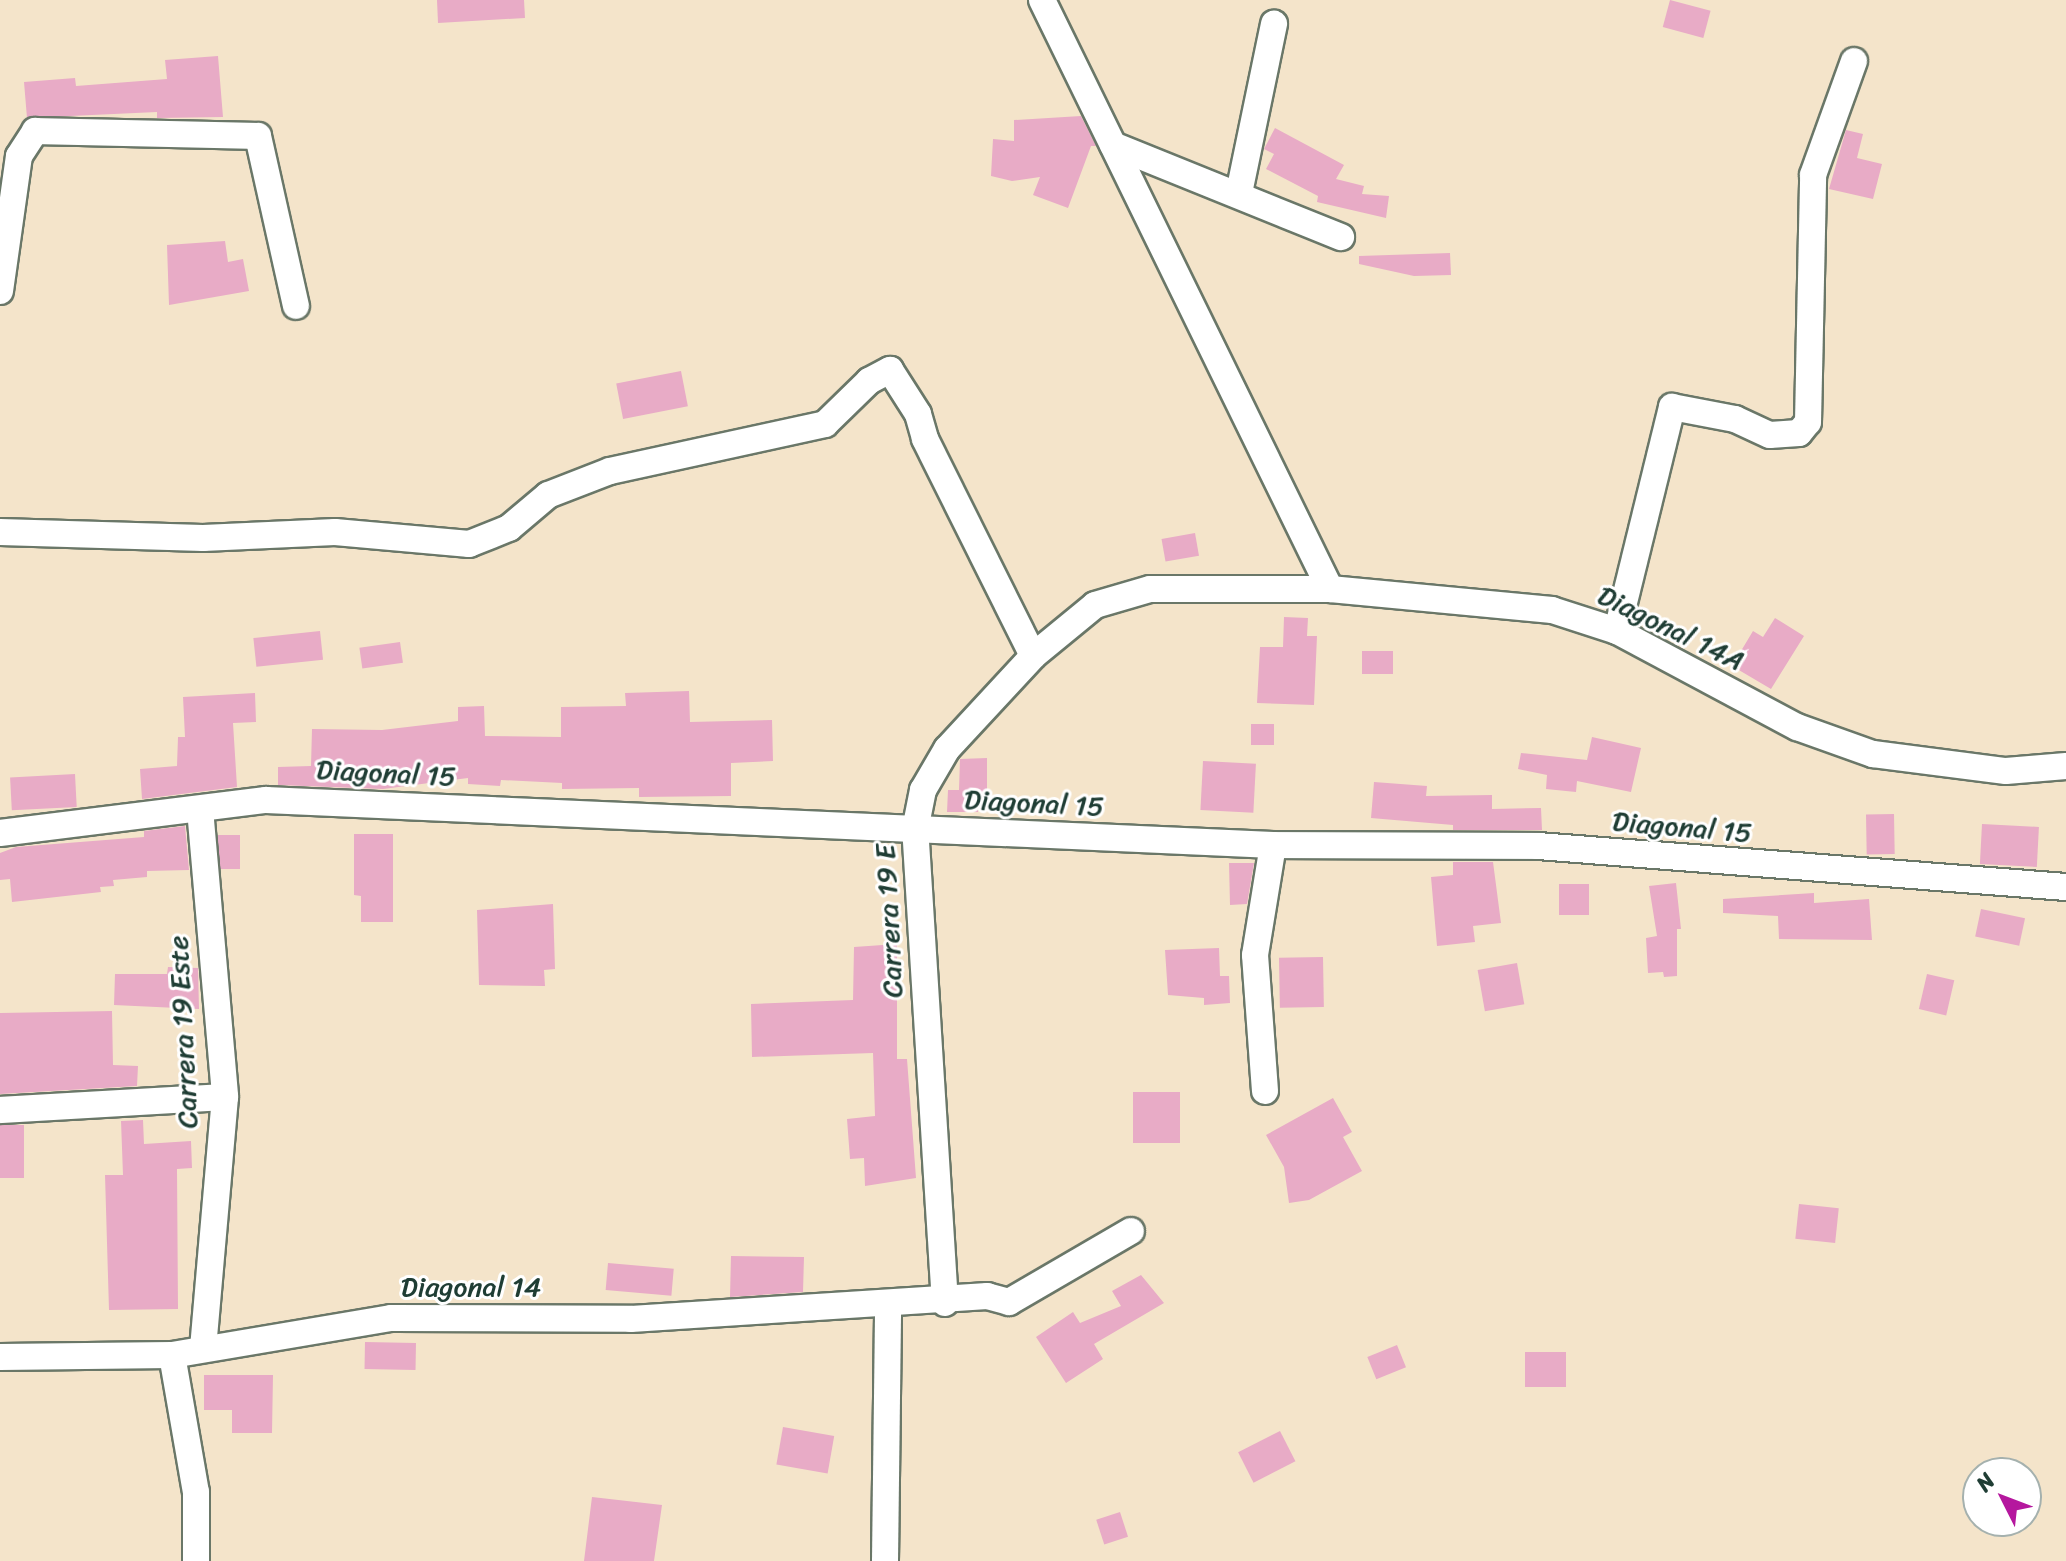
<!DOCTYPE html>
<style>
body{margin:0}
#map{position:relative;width:2066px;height:1561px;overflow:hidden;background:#f4e4ca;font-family:Sriracha,sans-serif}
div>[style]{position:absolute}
.building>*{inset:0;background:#e8abc6;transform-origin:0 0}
.roads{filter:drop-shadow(2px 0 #6a7768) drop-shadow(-2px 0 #6a7768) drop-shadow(0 2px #6a7768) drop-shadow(0 -2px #6a7768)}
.street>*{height:26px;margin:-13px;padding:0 13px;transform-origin:13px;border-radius:13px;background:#fff}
span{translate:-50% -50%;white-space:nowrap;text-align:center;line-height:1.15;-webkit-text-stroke:6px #fff;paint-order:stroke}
.street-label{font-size:28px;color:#1f3d34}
.north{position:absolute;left:1962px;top:1457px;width:80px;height:80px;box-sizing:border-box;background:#fff;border:2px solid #a5b1ae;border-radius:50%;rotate:312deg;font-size:22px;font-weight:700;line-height:32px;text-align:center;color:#1f3d34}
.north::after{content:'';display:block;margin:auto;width:28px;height:36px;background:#b5179e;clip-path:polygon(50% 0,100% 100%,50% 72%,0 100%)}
</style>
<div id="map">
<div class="building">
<div style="clip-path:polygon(437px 0,524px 0,525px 18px,438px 23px)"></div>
<div style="left:1670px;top:0;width:42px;height:28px;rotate:15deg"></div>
<div style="clip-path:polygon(218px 56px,223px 117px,157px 118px,157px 112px,27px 118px,24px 82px,75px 78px,76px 86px,167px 79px,165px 60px)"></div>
<div style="clip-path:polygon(1081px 116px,1096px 146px,1091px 146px,1068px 208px,1033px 195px,1040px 177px,1012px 181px,991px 176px,993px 139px,1014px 141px,1014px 120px)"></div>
<div style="clip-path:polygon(1275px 128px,1344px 165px,1336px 179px,1364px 186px,1362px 194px,1389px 196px,1386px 218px,1317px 202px,1318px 196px,1266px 169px,1274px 154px,1264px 149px)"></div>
<div style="clip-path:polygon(1846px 130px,1863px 134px,1857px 158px,1882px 164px,1873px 199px,1829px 189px)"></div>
<div style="clip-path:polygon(225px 241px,228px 262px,243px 259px,249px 291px,169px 305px,167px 245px)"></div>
<div style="clip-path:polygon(1450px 253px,1451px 275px,1414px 276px,1359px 264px,1359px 256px)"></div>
<div style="left:681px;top:371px;width:36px;height:66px;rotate:79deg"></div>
<div style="left:1195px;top:533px;width:23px;height:34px;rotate:80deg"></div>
<div style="clip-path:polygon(1284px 617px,1308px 618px,1307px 636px,1317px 636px,1314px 705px,1257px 703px,1260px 647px,1283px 647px)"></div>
<div style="clip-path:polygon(1775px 618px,1804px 636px,1771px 689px,1732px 666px,1753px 631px,1763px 637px)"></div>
<div style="left:320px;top:631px;width:29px;height:67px;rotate:84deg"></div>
<div style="left:400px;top:642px;width:21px;height:41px;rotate:82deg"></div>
<div style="left:1362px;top:651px;width:31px;height:23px"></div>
<div style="clip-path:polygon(689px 691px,690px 722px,772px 720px,773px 761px,731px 763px,731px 796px,639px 797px,639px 788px,562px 789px,562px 783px,501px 780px,500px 786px,468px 784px,468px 778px,383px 789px,278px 785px,278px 767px,311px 766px,312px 729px,382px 730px,458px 721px,458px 707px,484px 706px,485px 736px,561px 737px,561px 707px,626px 706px,625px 693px)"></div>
<div style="clip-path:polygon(255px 693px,256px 722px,233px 723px,237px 787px,142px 799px,140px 769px,177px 766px,178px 737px,185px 737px,183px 697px)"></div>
<div style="left:1251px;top:724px;width:23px;height:21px"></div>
<div style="clip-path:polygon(1592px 737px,1641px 748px,1631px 792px,1577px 781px,1576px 792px,1546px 789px,1547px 775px,1518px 769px,1521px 753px,1587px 760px)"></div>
<div style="clip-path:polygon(987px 758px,987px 794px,978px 794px,978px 812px,947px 812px,948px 790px,959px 790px,960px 759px)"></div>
<div style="left:1203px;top:761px;width:53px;height:49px;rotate:3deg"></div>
<div style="left:75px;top:774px;width:33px;height:65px;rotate:87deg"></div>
<div style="clip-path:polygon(1374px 782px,1427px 786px,1426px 796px,1492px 795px,1492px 809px,1541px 808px,1542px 830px,1453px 830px,1453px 825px,1371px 818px)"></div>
<div style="left:1894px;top:814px;width:40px;height:28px;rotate:89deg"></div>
<div style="left:1982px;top:824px;width:57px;height:40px;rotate:3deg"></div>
<div style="clip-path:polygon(185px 826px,189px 870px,147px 871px,147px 877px,113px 880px,114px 886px,100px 887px,101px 892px,12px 902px,10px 879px,0 880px,0 853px,16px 847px,144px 837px,144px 831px)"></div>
<div style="clip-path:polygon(354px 834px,393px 834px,393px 922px,361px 922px,361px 896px,354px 895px)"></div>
<div style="left:218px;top:835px;width:22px;height:34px"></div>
<div style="clip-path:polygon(1453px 862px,1493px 862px,1501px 923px,1473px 926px,1475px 942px,1437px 946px,1431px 877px,1453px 875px)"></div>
<div style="clip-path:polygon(1229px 863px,1254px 863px,1247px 904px,1230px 905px)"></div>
<div style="clip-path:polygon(1676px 883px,1681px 929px,1677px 929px,1677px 976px,1664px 977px,1663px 972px,1648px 973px,1646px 938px,1657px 936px,1649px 886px)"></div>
<div style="left:1559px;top:884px;width:30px;height:31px"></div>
<div style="clip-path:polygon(1814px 893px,1814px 903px,1869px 899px,1872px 940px,1779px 939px,1778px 916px,1723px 913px,1723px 899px)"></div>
<div style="clip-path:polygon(553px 904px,555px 969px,544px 970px,545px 986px,479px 985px,477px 910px)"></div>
<div style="left:1981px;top:909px;width:45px;height:28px;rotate:12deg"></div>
<div style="clip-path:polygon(897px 944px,897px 1059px,907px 1059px,916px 1178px,865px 1186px,864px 1158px,850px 1159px,847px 1119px,875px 1116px,873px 1053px,752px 1057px,751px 1004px,853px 1000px,854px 947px)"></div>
<div style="clip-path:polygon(1219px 948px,1220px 976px,1229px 976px,1230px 1003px,1204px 1005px,1204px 998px,1168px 995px,1165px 950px)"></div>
<div style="left:1323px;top:957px;width:50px;height:44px;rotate:89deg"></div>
<div style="left:1517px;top:963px;width:42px;height:40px;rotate:80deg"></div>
<div style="clip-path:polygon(168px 967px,198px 968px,199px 1009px,114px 1005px,115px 974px,167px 974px)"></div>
<div style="left:1927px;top:974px;width:28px;height:36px;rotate:13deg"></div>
<div style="clip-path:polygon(112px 1011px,113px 1065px,138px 1066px,137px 1086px,0 1094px,0 1013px)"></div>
<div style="left:1180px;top:1092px;width:51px;height:47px;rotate:90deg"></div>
<div style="clip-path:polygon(1333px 1098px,1352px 1132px,1343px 1137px,1362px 1171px,1309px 1200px,1289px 1203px,1284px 1167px,1266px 1135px)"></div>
<div style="clip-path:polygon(143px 1120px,144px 1144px,191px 1141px,192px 1168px,177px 1169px,178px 1309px,109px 1310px,105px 1175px,123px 1175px,121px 1121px)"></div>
<div style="left:24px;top:1125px;width:53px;height:24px;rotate:90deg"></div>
<div style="left:1799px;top:1204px;width:40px;height:35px;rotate:6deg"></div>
<div style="clip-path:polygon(731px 1256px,804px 1257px,803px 1292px,730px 1297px)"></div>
<div style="left:608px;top:1263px;width:66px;height:27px;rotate:5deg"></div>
<div style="clip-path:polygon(1141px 1275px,1164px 1303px,1094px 1344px,1103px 1359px,1066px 1383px,1036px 1337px,1073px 1312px,1080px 1323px,1121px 1306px,1112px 1291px)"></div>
<div style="left:365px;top:1342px;width:51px;height:27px;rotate:1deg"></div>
<div style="left:1397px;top:1345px;width:24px;height:32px;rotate:68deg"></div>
<div style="left:1566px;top:1352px;width:35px;height:41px;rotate:90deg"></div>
<div style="clip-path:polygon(204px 1375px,273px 1375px,272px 1433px,232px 1433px,232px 1410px,204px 1410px)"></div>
<div style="left:783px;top:1427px;width:52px;height:38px;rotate:10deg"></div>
<div style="left:1280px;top:1431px;width:34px;height:47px;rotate:63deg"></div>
<div style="clip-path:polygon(592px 1497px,662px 1505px,654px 1561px,584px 1561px)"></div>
<div style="left:1120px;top:1512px;width:26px;height:25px;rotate:72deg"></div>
</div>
<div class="roads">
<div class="street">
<div style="left:1042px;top:0;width:656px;rotate:63.94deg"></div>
<div style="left:1113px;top:145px;width:246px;rotate:22deg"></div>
<div style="left:1239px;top:193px;width:173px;rotate:-78.3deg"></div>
<div style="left:0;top:291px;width:136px;rotate:-82deg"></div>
<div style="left:19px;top:156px;width:30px;rotate:-57deg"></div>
<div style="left:35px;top:131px;width:223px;rotate:1.3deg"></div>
<div style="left:258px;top:136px;width:174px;rotate:77.4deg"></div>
<div style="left:0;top:532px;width:203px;rotate:1.7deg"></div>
<div style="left:203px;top:538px;width:132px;rotate:-2.6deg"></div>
<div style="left:335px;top:532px;width:135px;rotate:5.1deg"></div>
<div style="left:469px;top:544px;width:43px;rotate:-21.8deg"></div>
<div style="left:509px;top:528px;width:51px;rotate:-40.2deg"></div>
<div style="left:548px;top:495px;width:66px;rotate:-21.2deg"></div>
<div style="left:610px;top:471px;width:220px;rotate:-12.3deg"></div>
<div style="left:825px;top:424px;width:62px;rotate:-44.3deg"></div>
<div style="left:869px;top:381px;width:24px;rotate:-28deg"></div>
<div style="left:890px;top:370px;width:52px;rotate:57.5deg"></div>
<div style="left:918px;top:414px;width:26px;rotate:74deg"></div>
<div style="left:925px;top:439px;width:242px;rotate:63.5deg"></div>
<div style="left:1617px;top:631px;width:231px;rotate:-76.2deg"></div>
<div style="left:1672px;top:407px;width:64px;rotate:10.8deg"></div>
<div style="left:1735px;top:419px;width:38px;rotate:25deg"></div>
<div style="left:1770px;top:435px;width:29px;rotate:-4deg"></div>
<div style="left:1799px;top:433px;width:14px;rotate:-51deg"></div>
<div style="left:1808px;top:422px;width:247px;rotate:-88.8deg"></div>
<div style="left:1813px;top:175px;width:121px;rotate:-70.2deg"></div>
<div style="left:200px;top:809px;width:289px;rotate:85deg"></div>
<div style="left:225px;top:1097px;width:252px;rotate:95deg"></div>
<div style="left:0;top:833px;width:268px;rotate:-7.1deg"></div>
<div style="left:266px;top:800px;width:1008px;rotate:2.56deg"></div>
<div style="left:1273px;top:845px;width:265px;rotate:0.2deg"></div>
<div style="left:1538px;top:846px;width:530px;rotate:4.44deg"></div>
<div style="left:1265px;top:1091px;width:136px;rotate:-94.2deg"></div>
<div style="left:1255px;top:955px;width:111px;rotate:-80.7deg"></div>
<div style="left:0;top:1110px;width:225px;rotate:-3.3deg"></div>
<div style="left:945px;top:1303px;width:474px;rotate:-93.6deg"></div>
<div style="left:915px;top:830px;width:41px;rotate:-78.7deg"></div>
<div style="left:923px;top:790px;width:48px;rotate:-59.7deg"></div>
<div style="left:947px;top:749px;width:127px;rotate:-47.2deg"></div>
<div style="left:1033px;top:656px;width:80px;rotate:-39.4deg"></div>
<div style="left:1095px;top:605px;width:57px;rotate:-16.2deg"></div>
<div style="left:1150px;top:589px;width:180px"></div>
<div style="left:1330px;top:589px;width:223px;rotate:5.4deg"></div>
<div style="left:1552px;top:610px;width:68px;rotate:17.9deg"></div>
<div style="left:1617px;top:631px;width:204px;rotate:28.1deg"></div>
<div style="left:1797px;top:727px;width:81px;rotate:19.6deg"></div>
<div style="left:1873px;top:754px;width:134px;rotate:7.3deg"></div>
<div style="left:2006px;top:771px;width:60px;rotate:-4.8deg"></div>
<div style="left:172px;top:1355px;width:139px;rotate:80.1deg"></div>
<div style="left:196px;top:1492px;width:69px;rotate:90deg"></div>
<div style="left:0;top:1357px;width:172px;rotate:-0.7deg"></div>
<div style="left:172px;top:1355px;width:222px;rotate:-9.6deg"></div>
<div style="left:391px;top:1318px;width:240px;rotate:0.2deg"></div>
<div style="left:631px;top:1319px;width:357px;rotate:-3.7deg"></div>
<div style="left:987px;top:1296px;width:23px;rotate:15deg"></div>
<div style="left:1009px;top:1302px;width:141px;rotate:-30.2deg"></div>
<div style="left:885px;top:1561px;width:257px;rotate:-89.3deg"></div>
</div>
</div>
<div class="street-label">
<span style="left:1671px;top:628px;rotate:26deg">Diagonal 14A</span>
<span style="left:386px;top:773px;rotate:3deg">Diagonal 15</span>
<span style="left:1034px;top:803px;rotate:3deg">Diagonal 15</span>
<span style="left:1682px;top:827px;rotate:5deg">Diagonal 15</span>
<span style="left:889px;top:921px;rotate:-93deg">Carrera 19 E</span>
<span style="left:183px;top:1032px;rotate:-93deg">Carrera 19 Este</span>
<span style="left:471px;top:1287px">Diagonal 14</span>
</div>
<div class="north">N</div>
</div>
